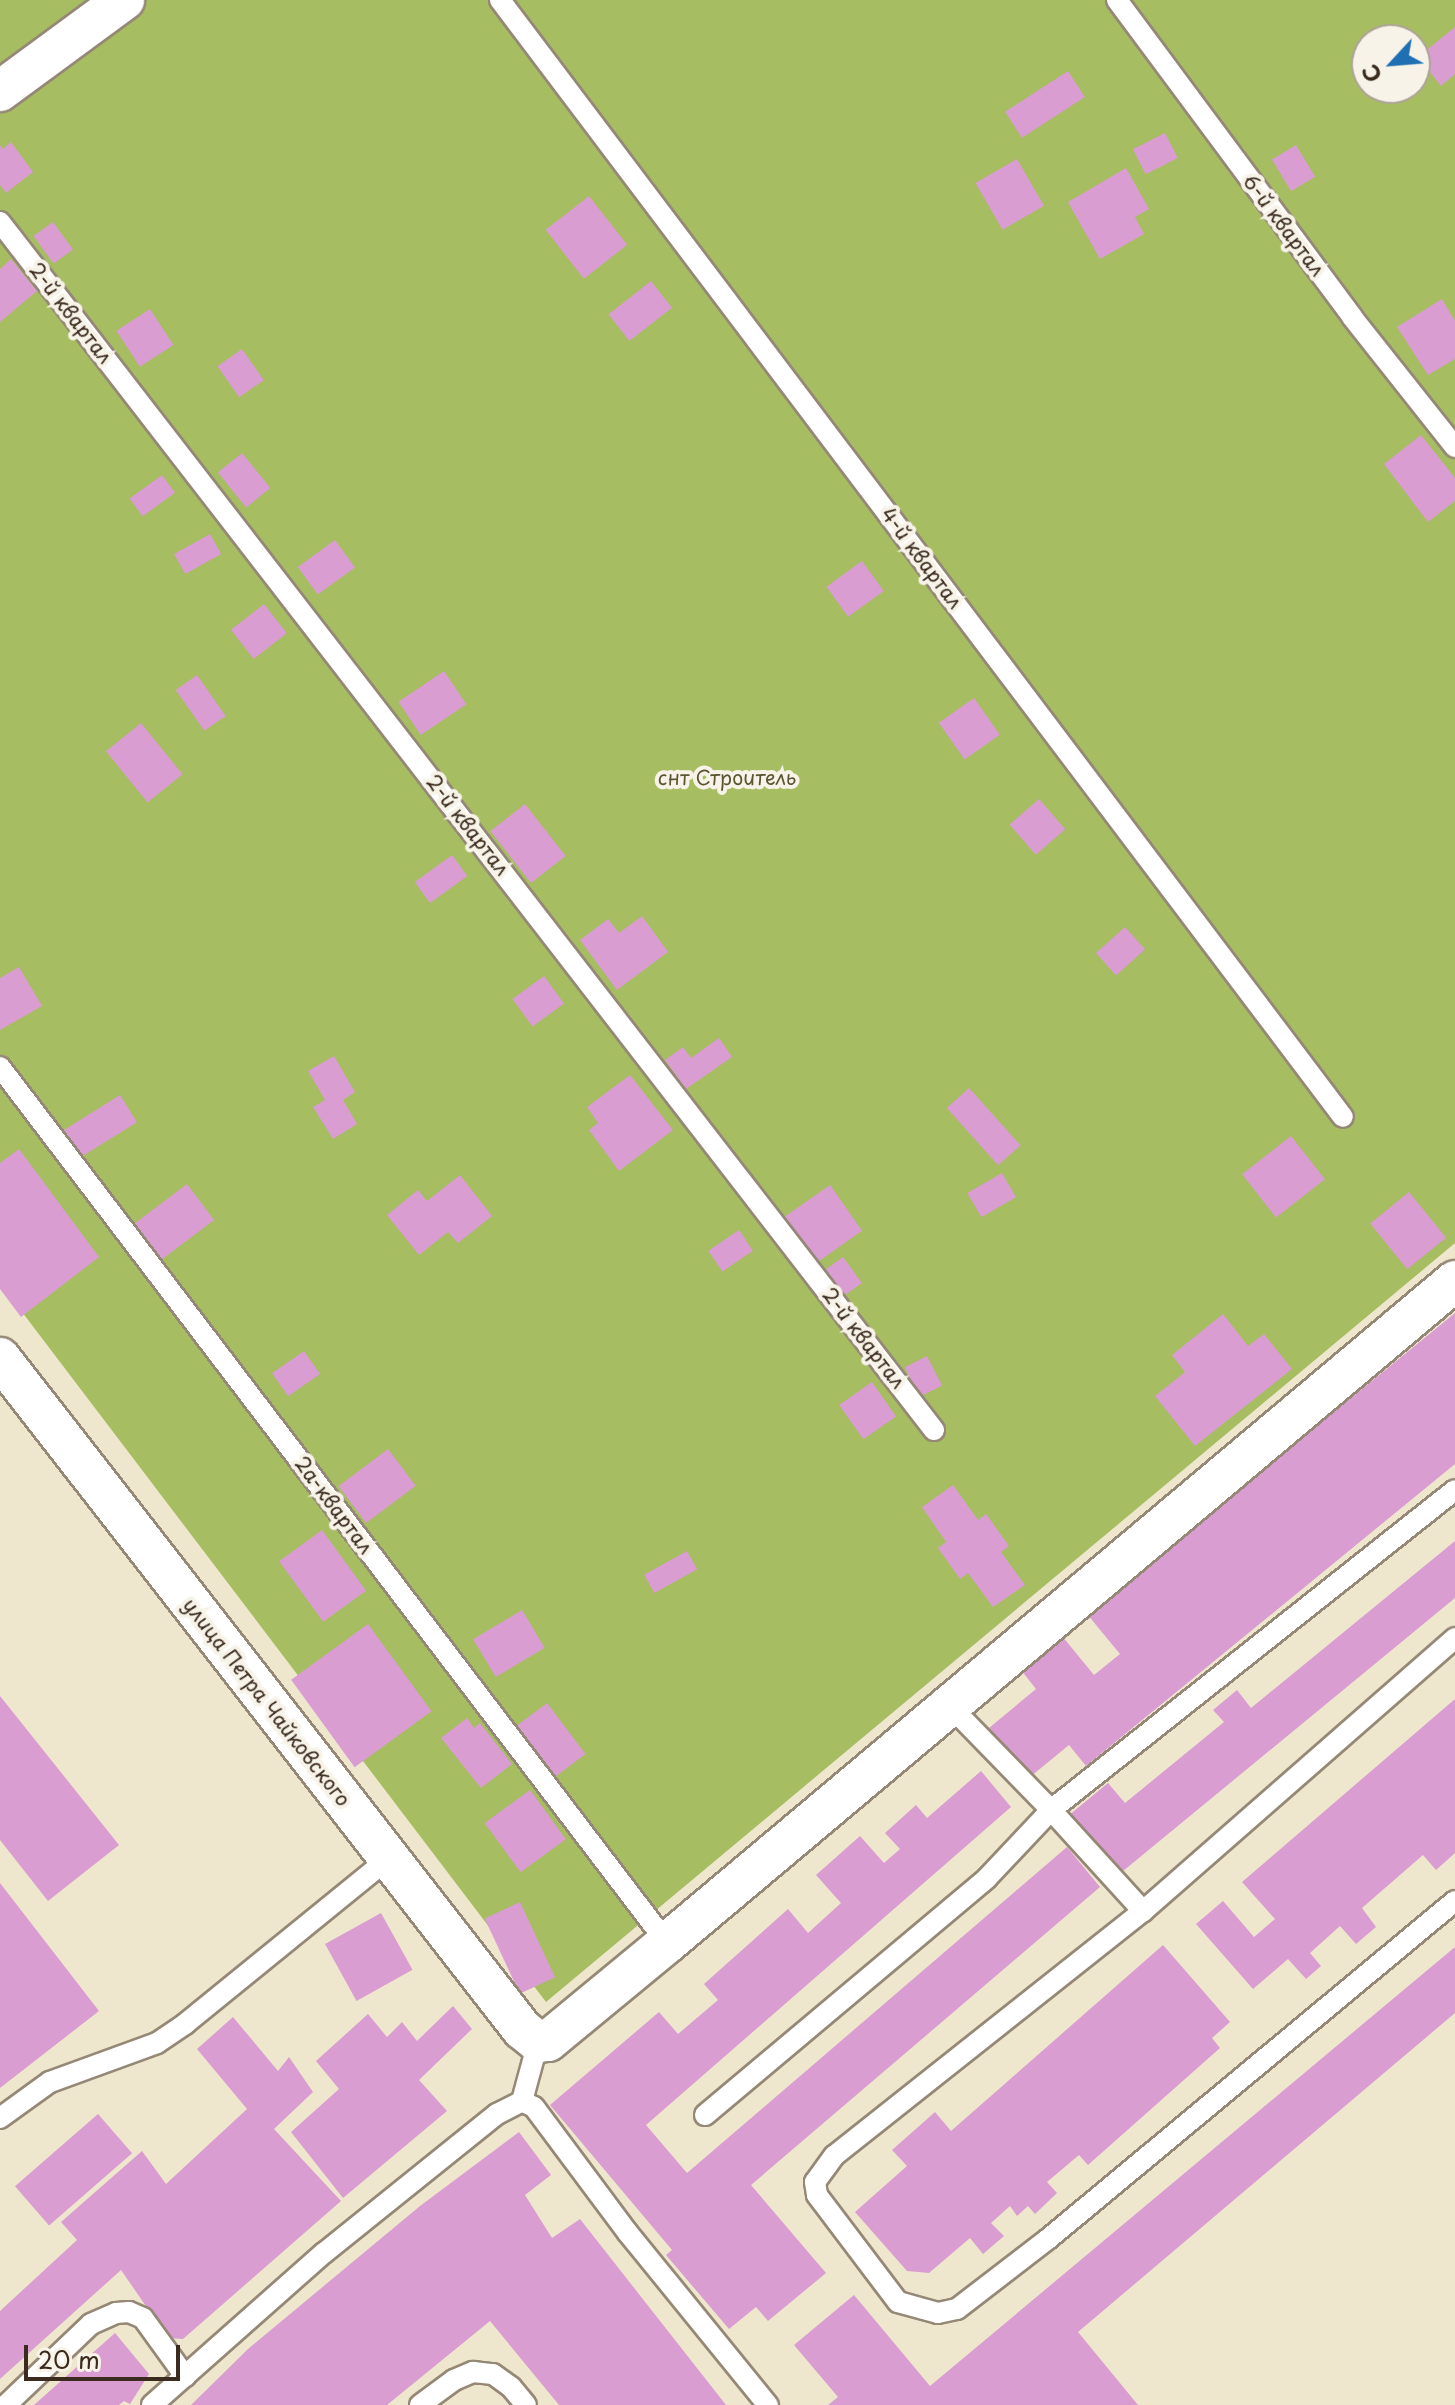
<!DOCTYPE html>
<meta charset="utf-8">
<style>
body{margin:0}
#map{position:relative;width:1455px;height:2405px;overflow:hidden;background:#efe7cd;font-family:"Playpen Sans",sans-serif}
div>[style]{position:absolute}
.green>*{inset:0;background:#a7bd62}
.building>*{inset:0;background:#d99dd1;transform-origin:0 0}
.roads{filter:drop-shadow(2px 0 #958876) drop-shadow(-2px 0 #958876) drop-shadow(0 2px #958876) drop-shadow(0 -2px #958876)}
.service>*{height:20px;margin:-10px;padding:0 10px;transform-origin:10px;border-radius:10px;background:#fff}
.minor>*{height:40px;margin:-20px;padding:0 20px;transform-origin:20px;border-radius:20px;background:#fff}
span{translate:-50% -50%;white-space:nowrap;text-align:center;line-height:1.15;-webkit-text-stroke:8px #f7f3e8;paint-order:stroke}
.street-label{font-size:20px;color:#3b2a1e}
.park-label{font-size:20px;color:#5b5632}
.north{position:absolute;left:1351px;top:24px;width:80px;height:80px;box-sizing:border-box;background:#f7f3e8;border:2px solid #aca397;border-radius:50%;rotate:244deg;font-size:22px;font-weight:700;line-height:32px;text-align:center;color:#3b2a1e}
.north::after{content:'';display:block;margin:auto;width:28px;height:36px;background:#1f6fb2;clip-path:polygon(50% 0,100% 100%,50% 72%,0 100%)}
.scale{position:absolute;left:24px;top:2345px;width:156px;height:36px;box-sizing:border-box;border:4px solid #3b2a1e;border-top:0;padding-left:10px;font-size:24px;line-height:28px;white-space:nowrap;color:#3b2a1e;-webkit-text-stroke:6px #f7f3e8;paint-order:stroke}
</style>
<div id="map">
<div class="green">
<div style="clip-path:polygon(evenodd,0 0,1455px 0,1455px 1243px,546px 2002px,0 1283px,0 0,1367px 40px,1415px 40px,1415px 88px,1367px 88px,1367px 40px)"></div>
</div>
<div class="building">
<div style="clip-path:polygon(1455px 27px,1455px 74px,1441px 86px,1418px 57px)"></div>
<div style="left:1068px;top:71px;width:31px;height:75px;rotate:57deg"></div>
<div style="left:1165px;top:133px;width:28px;height:36px;rotate:63deg"></div>
<div style="clip-path:polygon(11px 142px,33px 172px,6px 193px,0 185px,0 145px,3px 149px)"></div>
<div style="left:1296px;top:145px;width:37px;height:28px;rotate:59deg"></div>
<div style="left:1017px;top:159px;width:54px;height:48px;rotate:60deg"></div>
<div style="clip-path:polygon(1126px 168px,1149px 209px,1135px 217px,1144px 234px,1100px 259px,1068px 202px)"></div>
<div style="left:589px;top:196px;width:62px;height:55px;rotate:52deg"></div>
<div style="left:53px;top:222px;width:34px;height:24px;rotate:54deg"></div>
<div style="clip-path:polygon(11px 259px,37px 291px,0 322px,0 269px)"></div>
<div style="left:651px;top:281px;width:34px;height:54px;rotate:52deg"></div>
<div style="clip-path:polygon(1442px 299px,1455px 321px,1455px 359px,1428px 375px,1397px 327px)"></div>
<div style="left:150px;top:309px;width:43px;height:40px;rotate:57deg"></div>
<div style="left:242px;top:349px;width:38px;height:30px;rotate:55deg"></div>
<div style="clip-path:polygon(1421px 435px,1455px 478px,1455px 501px,1428px 522px,1384px 464px)"></div>
<div style="left:242px;top:453px;width:45px;height:31px;rotate:51deg"></div>
<div style="left:162px;top:475px;width:22px;height:40px;rotate:54deg"></div>
<div style="left:210px;top:534px;width:23px;height:41px;rotate:61deg"></div>
<div style="left:335px;top:540px;width:34px;height:46px;rotate:54deg"></div>
<div style="left:862px;top:561px;width:37px;height:44px;rotate:54deg"></div>
<div style="left:264px;top:604px;width:37px;height:42px;rotate:52deg"></div>
<div style="left:444px;top:671px;width:40px;height:55px;rotate:56deg"></div>
<div style="left:197px;top:675px;width:50px;height:26px;rotate:55deg"></div>
<div style="left:974px;top:698px;width:45px;height:43px;rotate:55deg"></div>
<div style="left:141px;top:723px;width:66px;height:45px;rotate:51deg"></div>
<div style="left:1039px;top:799px;width:40px;height:39px;rotate:49deg"></div>
<div style="left:525px;top:804px;width:66px;height:44px;rotate:52deg"></div>
<div style="left:452px;top:855px;width:26px;height:46px;rotate:54deg"></div>
<div style="clip-path:polygon(642px 916px,668px 952px,617px 990px,580px 940px,608px 919px,619px 933px)"></div>
<div style="left:1125px;top:927px;width:30px;height:39px;rotate:48deg"></div>
<div style="clip-path:polygon(19px 967px,42px 1006px,0 1030px,0 978px)"></div>
<div style="left:544px;top:976px;width:34px;height:39px;rotate:54deg"></div>
<div style="clip-path:polygon(719px 1038px,732px 1057px,686px 1089px,665px 1060px,683px 1047px,691px 1058px)"></div>
<div style="clip-path:polygon(334px 1056px,355px 1092px,343px 1100px,357px 1124px,333px 1139px,313px 1107px,325px 1100px,308px 1071px)"></div>
<div style="clip-path:polygon(630px 1075px,673px 1130px,619px 1171px,589px 1130px,598px 1123px,587px 1107px)"></div>
<div style="left:969px;top:1088px;width:77px;height:30px;rotate:48deg"></div>
<div style="left:120px;top:1095px;width:32px;height:66px;rotate:58deg"></div>
<div style="left:1291px;top:1136px;width:55px;height:62px;rotate:52deg"></div>
<div style="clip-path:polygon(19px 1149px,99px 1257px,21px 1317px,0 1289px,0 1163px)"></div>
<div style="left:1002px;top:1173px;width:28px;height:40px;rotate:60deg"></div>
<div style="clip-path:polygon(460px 1175px,492px 1216px,458px 1243px,448px 1232px,419px 1255px,387px 1215px,418px 1190px,427px 1201px)"></div>
<div style="left:187px;top:1184px;width:45px;height:71px;rotate:53deg"></div>
<div style="left:830px;top:1185px;width:56px;height:59px;rotate:55deg"></div>
<div style="left:1409px;top:1192px;width:59px;height:50px;rotate:51deg"></div>
<div style="left:739px;top:1230px;width:25px;height:37px;rotate:56deg"></div>
<div style="left:843px;top:1257px;width:32px;height:24px;rotate:54deg"></div>
<div style="clip-path:polygon(1455px 1313px,1455px 1464px,1086px 1766px,1069px 1745px,1030px 1777px,989px 1728px,1036px 1689px,1021px 1670px,1062px 1636px,1094px 1675px,1120px 1654px,1087px 1614px)"></div>
<div style="clip-path:polygon(1223px 1314px,1248px 1346px,1264px 1334px,1292px 1369px,1195px 1446px,1155px 1396px,1185px 1372px,1172px 1355px)"></div>
<div style="left:304px;top:1351px;width:28px;height:39px;rotate:55deg"></div>
<div style="left:927px;top:1356px;width:33px;height:25px;rotate:63deg"></div>
<div style="left:872px;top:1382px;width:42px;height:40px;rotate:55deg"></div>
<div style="left:388px;top:1449px;width:46px;height:62px;rotate:53deg"></div>
<div style="clip-path:polygon(953px 1485px,978px 1520px,986px 1514px,1009px 1546px,1001px 1552px,1025px 1585px,993px 1607px,968px 1573px,960px 1579px,938px 1548px,946px 1542px,922px 1507px)"></div>
<div style="left:322px;top:1530px;width:75px;height:53px;rotate:54deg"></div>
<div style="clip-path:polygon(1455px 1541px,1455px 1598px,1117px 1876px,1068px 1816px,1108px 1783px,1125px 1803px,1224px 1722px,1213px 1710px,1237px 1690px,1251px 1708px)"></div>
<div style="left:687px;top:1551px;width:21px;height:49px;rotate:61deg"></div>
<div style="left:522px;top:1610px;width:44px;height:57px;rotate:59deg"></div>
<div style="left:368px;top:1624px;width:108px;height:95px;rotate:54deg"></div>
<div style="clip-path:polygon(0 1696px,119px 1845px,48px 1901px,0 1840px)"></div>
<div style="clip-path:polygon(1455px 1699px,1455px 1853px,1436px 1870px,1423px 1855px,1362px 1908px,1376px 1927px,1356px 1944px,1340px 1926px,1310px 1953px,1321px 1966px,1306px 1979px,1288px 1959px,1253px 1989px,1196px 1924px,1223px 1901px,1254px 1937px,1275px 1919px,1242px 1882px)"></div>
<div style="left:547px;top:1703px;width:64px;height:39px;rotate:53deg"></div>
<div style="clip-path:polygon(467px 1718px,474px 1728px,480px 1723px,512px 1764px,481px 1788px,441px 1738px)"></div>
<div style="clip-path:polygon(981px 1771px,1011px 1807px,646px 2125px,687px 2173px,1067px 1847px,1100px 1887px,751px 2185px,826px 2273px,768px 2321px,756px 2307px,729px 2329px,666px 2255px,672px 2250px,550px 2105px,659px 2012px,678px 2034px,718px 2000px,704px 1984px,788px 1909px,808px 1933px,841px 1903px,816px 1875px,860px 1836px,884px 1863px,900px 1849px,885px 1833px,916px 1805px,927px 1818px)"></div>
<div style="left:530px;top:1790px;width:61px;height:56px;rotate:54deg"></div>
<div style="clip-path:polygon(0 1883px,99px 2011px,0 2088px)"></div>
<div style="left:520px;top:1902px;width:83px;height:39px;rotate:65deg"></div>
<div style="left:381px;top:1913px;width:65px;height:64px;rotate:61deg"></div>
<div style="clip-path:polygon(1163px 1945px,1230px 2022px,1212px 2038px,1220px 2048px,1088px 2165px,1079px 2155px,1047px 2182px,1057px 2193px,1035px 2214px,1028px 2206px,1017px 2216px,1010px 2206px,991px 2223px,1004px 2236px,983px 2254px,970px 2238px,929px 2273px,907px 2271px,855px 2212px,907px 2166px,892px 2150px,935px 2112px,951px 2131px)"></div>
<div style="clip-path:polygon(1455px 1947px,1455px 2013px,1078px 2332px,1138px 2405px,828px 2405px,838px 2397px,794px 2345px,854px 2295px,930px 2386px)"></div>
<div style="clip-path:polygon(453px 2006px,472px 2029px,419px 2080px,447px 2111px,343px 2198px,291px 2132px,339px 2089px,316px 2061px,368px 2014px,387px 2037px,402px 2022px,417px 2041px)"></div>
<div style="clip-path:polygon(233px 2017px,278px 2071px,289px 2057px,313px 2092px,274px 2129px,341px 2201px,183px 2339px,168px 2338px,121px 2270px,0 2379px,0 2311px,77px 2240px,61px 2222px,142px 2151px,166px 2184px,247px 2109px,197px 2049px)"></div>
<div style="left:98px;top:2114px;width:52px;height:110px;rotate:49deg"></div>
<div style="clip-path:polygon(519px 2132px,551px 2175px,525px 2195px,552px 2238px,580px 2219px,726px 2405px,559px 2405px,490px 2321px,387px 2405px,191px 2405px,248px 2349px,420px 2206px)"></div>
<div style="clip-path:polygon(115px 2333px,149px 2374px,130px 2404px,124px 2401px,119px 2405px,34px 2405px)"></div>
</div>
<div class="roads">
<div class="service">
<div style="left:500px;top:0;width:1399px;rotate:52.96deg"></div>
<div style="left:1117px;top:0;width:395px;rotate:53.4deg"></div>
<div style="left:1352px;top:317px;width:166px;rotate:51.6deg"></div>
<div style="left:0;top:222px;width:1527px;rotate:52.29deg"></div>
<div style="left:0;top:1067px;width:1101px;rotate:52.71deg"></div>
<div style="left:1455px;top:1638px;width:415px;rotate:138.8deg"></div>
<div style="left:1143px;top:1911px;width:394px;rotate:141.6deg"></div>
<div style="left:834px;top:2156px;width:32px;rotate:126deg"></div>
<div style="left:815px;top:2182px;width:13px;rotate:81deg"></div>
<div style="left:817px;top:2195px;width:134px;rotate:52.9deg"></div>
<div style="left:898px;top:2302px;width:41px;rotate:15.4deg"></div>
<div style="left:938px;top:2313px;width:19px;rotate:-12deg"></div>
<div style="left:957px;top:2309px;width:115px;rotate:-37.6deg"></div>
<div style="left:1048px;top:2239px;width:529px;rotate:-39.71deg"></div>
<div style="left:950px;top:1706px;width:145px;rotate:45.8deg"></div>
<div style="left:1051px;top:1810px;width:515px;rotate:-38.38deg"></div>
<div style="left:522px;top:2101px;width:13px;rotate:27deg"></div>
<div style="left:534px;top:2107px;width:157px;rotate:53.3deg"></div>
<div style="left:628px;top:2233px;width:222px;rotate:50.9deg"></div>
<div style="left:705px;top:2115px;width:368px;rotate:-40deg"></div>
<div style="left:987px;top:1878px;width:93px;rotate:-46.7deg"></div>
<div style="left:1051px;top:1810px;width:137px;rotate:47.7deg"></div>
<div style="left:0;top:2118px;width:62px;rotate:-35.8deg"></div>
<div style="left:50px;top:2082px;width:114px;rotate:-20deg"></div>
<div style="left:157px;top:2043px;width:34px;rotate:-34deg"></div>
<div style="left:185px;top:2024px;width:263px;rotate:-39.1deg"></div>
<div style="left:6px;top:2405px;width:117px;rotate:-43.6deg"></div>
<div style="left:91px;top:2324px;width:27px;rotate:-24deg"></div>
<div style="left:116px;top:2313px;width:13px;rotate:-4deg"></div>
<div style="left:129px;top:2312px;width:15px;rotate:23deg"></div>
<div style="left:143px;top:2318px;width:72px;rotate:54.1deg"></div>
<div style="left:152px;top:2405px;width:230px;rotate:-41.5deg"></div>
<div style="left:324px;top:2253px;width:222px;rotate:-38.8deg"></div>
<div style="left:497px;top:2114px;width:28px;rotate:-27deg"></div>
<div style="left:522px;top:2101px;width:61px;rotate:-74.8deg"></div>
<div style="left:420px;top:2405px;width:42px;rotate:-36.3deg"></div>
<div style="left:454px;top:2380px;width:21px;rotate:-23deg"></div>
<div style="left:473px;top:2372px;width:20px;rotate:6deg"></div>
<div style="left:493px;top:2374px;width:22px;rotate:36deg"></div>
<div style="left:511px;top:2387px;width:23px;rotate:50deg"></div>
</div>
<div class="minor">
<div style="left:0;top:91px;width:154px;rotate:-36.3deg"></div>
<div style="left:0;top:1358px;width:850px;rotate:52.12deg"></div>
<div style="left:522px;top:2029px;width:21px;rotate:39deg"></div>
<div style="left:538px;top:2042px;width:10px;rotate:-6deg"></div>
<div style="left:548px;top:2041px;width:154px;rotate:-39.5deg"></div>
<div style="left:667px;top:1943px;width:1029px;rotate:-40.03deg"></div>
</div>
</div>
<div class="street-label">
<span style="left:1284px;top:225px;rotate:53deg">6-й квартал</span>
<span style="left:71px;top:313px;rotate:52deg">2-й квартал</span>
<span style="left:922px;top:558px;rotate:53deg">4-й квартал</span>
<span style="left:468px;top:825px;rotate:52deg">2-й квартал</span>
<span style="left:864px;top:1338px;rotate:52deg">2-й квартал</span>
<span style="left:334px;top:1505px;rotate:53deg">2а-квартал</span>
<span style="left:267px;top:1702px;rotate:52deg">улица Петра Чайковского</span>
</div>
<div class="park-label">
<span style="left:727px;top:777px">снт Строитель</span>
</div>
<div class="north">С</div>
<div class="scale">20 m</div>
</div>
